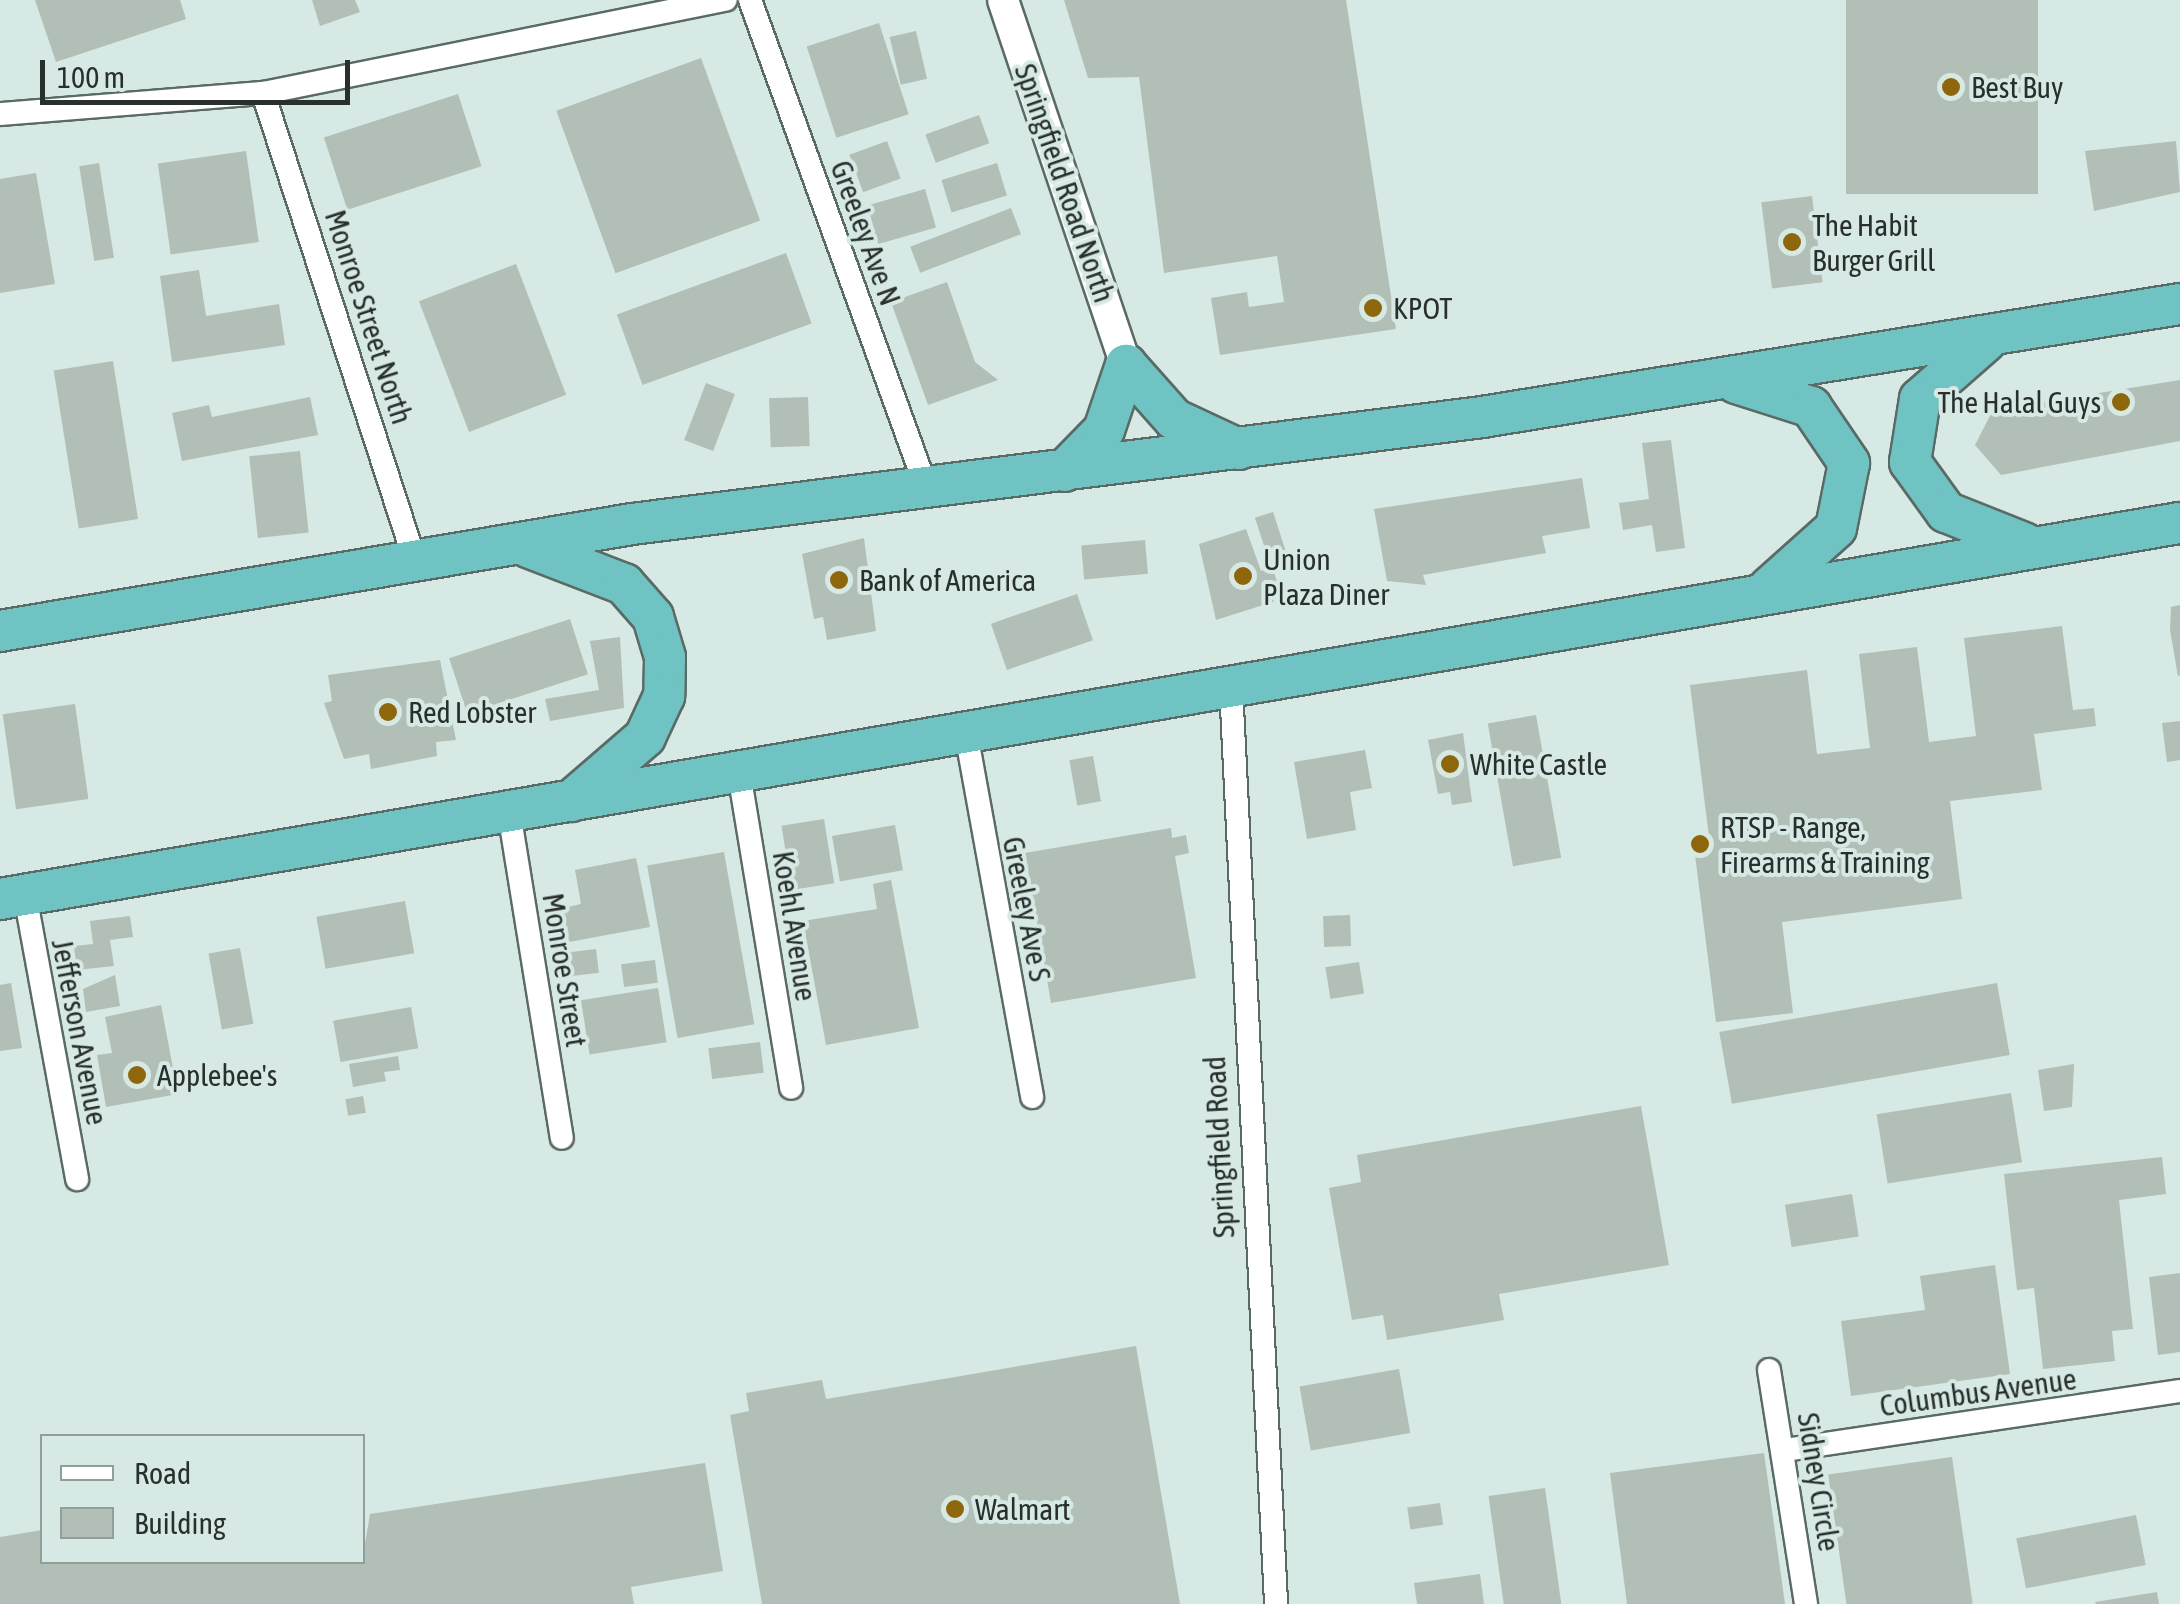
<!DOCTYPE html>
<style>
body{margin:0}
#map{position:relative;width:2180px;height:1604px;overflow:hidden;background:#d7e9e4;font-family:"Asap Condensed",sans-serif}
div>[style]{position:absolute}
.building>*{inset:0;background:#b1bfb6;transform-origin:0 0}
.roads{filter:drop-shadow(2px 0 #5a6a65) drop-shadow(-2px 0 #5a6a65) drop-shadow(0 2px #5a6a65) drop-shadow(0 -2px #5a6a65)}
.minor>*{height:22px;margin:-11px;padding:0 11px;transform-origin:11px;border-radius:11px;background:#fff}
.tertiary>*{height:30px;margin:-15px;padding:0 15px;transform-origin:15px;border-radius:15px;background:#fff}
.trunk>*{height:40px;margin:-20px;padding:0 20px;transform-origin:20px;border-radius:20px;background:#70c3c3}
.dots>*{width:28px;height:28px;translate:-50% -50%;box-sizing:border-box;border:5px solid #d7e9e4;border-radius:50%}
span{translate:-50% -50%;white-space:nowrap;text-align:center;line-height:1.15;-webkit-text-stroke:8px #d7e9e4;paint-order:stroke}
.poi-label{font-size:30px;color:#282f2d}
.left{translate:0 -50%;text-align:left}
.right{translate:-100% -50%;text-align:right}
.street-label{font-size:30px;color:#282f2d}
.legend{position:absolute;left:40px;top:1434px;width:325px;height:130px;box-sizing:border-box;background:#d7e9e4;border:2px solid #919f9b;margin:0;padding:12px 18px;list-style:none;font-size:30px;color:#282f2d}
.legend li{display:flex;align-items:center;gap:20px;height:50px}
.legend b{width:50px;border:2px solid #919f9b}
.scale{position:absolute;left:40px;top:60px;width:310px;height:45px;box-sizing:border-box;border:5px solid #282f2d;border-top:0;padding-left:12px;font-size:30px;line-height:35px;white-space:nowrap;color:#282f2d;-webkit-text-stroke:8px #d7e9e4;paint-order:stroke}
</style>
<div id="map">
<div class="building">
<div style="clip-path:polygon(35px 0,180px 0,186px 19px,56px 62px)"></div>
<div style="clip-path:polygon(312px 0,355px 0,360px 12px,320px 26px)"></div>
<div style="clip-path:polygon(1064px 0,1346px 0,1396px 329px,1220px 355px,1211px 298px,1247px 292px,1249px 307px,1284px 302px,1277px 256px,1164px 273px,1139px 77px,1088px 78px)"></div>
<div style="left:1846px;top:0;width:192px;height:194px"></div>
<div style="left:879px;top:23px;width:96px;height:76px;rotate:72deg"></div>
<div style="left:916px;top:31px;width:49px;height:27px;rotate:77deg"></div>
<div style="left:701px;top:58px;width:173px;height:154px;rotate:70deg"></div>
<div style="left:458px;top:94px;width:76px;height:141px;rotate:72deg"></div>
<div style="left:979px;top:115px;width:30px;height:57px;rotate:70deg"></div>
<div style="left:887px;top:141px;width:40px;height:40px;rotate:70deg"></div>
<div style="clip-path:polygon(2176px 141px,2180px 192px,2094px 211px,2085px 151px)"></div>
<div style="left:246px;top:151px;width:92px;height:89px;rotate:82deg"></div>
<div style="left:99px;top:163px;width:96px;height:20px;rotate:81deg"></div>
<div style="left:997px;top:163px;width:34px;height:58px;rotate:73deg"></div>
<div style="clip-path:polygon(36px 173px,55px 284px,0 293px,0 179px)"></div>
<div style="left:925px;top:189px;width:40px;height:60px;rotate:74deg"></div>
<div style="left:1812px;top:196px;width:87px;height:51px;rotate:83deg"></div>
<div style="left:1011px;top:208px;width:28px;height:108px;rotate:69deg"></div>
<div style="left:786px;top:253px;width:75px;height:180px;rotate:70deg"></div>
<div style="left:516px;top:264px;width:140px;height:104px;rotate:69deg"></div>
<div style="clip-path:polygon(199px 270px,206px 316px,279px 304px,285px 345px,172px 362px,160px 276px)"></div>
<div style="clip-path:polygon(947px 282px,975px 362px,998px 380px,928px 405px,891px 302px)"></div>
<div style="left:113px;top:361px;width:160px;height:60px;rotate:81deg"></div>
<div style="clip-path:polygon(2180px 380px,2180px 441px,2001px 475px,1975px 445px,1993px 410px)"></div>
<div style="left:706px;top:383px;width:31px;height:61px;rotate:21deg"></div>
<div style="clip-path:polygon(310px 397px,318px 435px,182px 461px,172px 413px,209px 405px,212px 417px)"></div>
<div style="left:808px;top:397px;width:49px;height:39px;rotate:88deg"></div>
<div style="clip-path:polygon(1671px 440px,1685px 548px,1656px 552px,1652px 525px,1623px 530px,1619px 503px,1649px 499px,1642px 443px)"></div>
<div style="left:300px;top:451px;width:82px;height:51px;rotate:84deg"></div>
<div style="clip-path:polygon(1582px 478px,1590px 528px,1542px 536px,1546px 553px,1423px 575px,1426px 585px,1387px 581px,1374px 509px)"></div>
<div style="left:1273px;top:512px;width:49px;height:19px;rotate:72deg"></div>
<div style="clip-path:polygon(1246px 529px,1261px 571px,1272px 567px,1279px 587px,1273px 602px,1216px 620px,1199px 544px)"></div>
<div style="clip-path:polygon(864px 538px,876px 631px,827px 640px,823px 617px,814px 619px,802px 554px)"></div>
<div style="left:1145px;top:540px;width:34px;height:64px;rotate:85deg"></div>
<div style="left:1077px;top:594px;width:49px;height:91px;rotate:71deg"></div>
<div style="clip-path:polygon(2180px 605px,2180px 675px,2178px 676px,2170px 630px,2171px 607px)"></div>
<div style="left:570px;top:619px;width:58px;height:127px;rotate:72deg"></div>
<div style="clip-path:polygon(2062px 626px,2073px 710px,2094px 708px,2096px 726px,2034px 734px,2042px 790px,1950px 801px,1962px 899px,1782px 922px,1793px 1013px,1716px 1022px,1693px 839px,1709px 837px,1690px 685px,1807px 670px,1817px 754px,1870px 748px,1859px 654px,1917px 647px,1929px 742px,1976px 736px,1964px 638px)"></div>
<div style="clip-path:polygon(620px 637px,624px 708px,550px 721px,545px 699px,599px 690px,590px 641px)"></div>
<div style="clip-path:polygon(440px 660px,456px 740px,436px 742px,437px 756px,371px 769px,369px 754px,344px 759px,324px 703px,332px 701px,328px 675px)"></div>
<div style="left:75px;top:704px;width:96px;height:73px;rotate:82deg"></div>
<div style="left:1536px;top:715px;width:145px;height:49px;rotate:80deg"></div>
<div style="clip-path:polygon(2180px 721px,2180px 760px,2167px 762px,2162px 723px)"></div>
<div style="clip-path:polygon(1463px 733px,1472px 802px,1452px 805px,1450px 792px,1438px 794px,1428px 740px)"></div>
<div style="clip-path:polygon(1365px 750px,1372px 788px,1350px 792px,1356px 830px,1307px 839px,1294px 762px)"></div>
<div style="left:1093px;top:756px;width:46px;height:24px;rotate:80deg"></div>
<div style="left:824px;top:819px;width:65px;height:43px;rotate:81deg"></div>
<div style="left:895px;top:825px;width:46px;height:64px;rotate:80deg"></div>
<div style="clip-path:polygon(1171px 828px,1172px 838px,1186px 835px,1189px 853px,1175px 856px,1196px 978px,1051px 1003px,1025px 853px)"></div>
<div style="left:724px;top:852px;width:175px;height:78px;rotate:80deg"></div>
<div style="clip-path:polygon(636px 858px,650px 927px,569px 942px,563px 908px,581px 904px,575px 870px)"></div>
<div style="clip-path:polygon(891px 880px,919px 1028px,826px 1045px,803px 921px,877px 909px,873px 884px)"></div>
<div style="left:405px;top:901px;width:53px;height:90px;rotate:80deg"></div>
<div style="left:1350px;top:915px;width:31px;height:27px;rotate:88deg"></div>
<div style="clip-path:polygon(130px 916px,133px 937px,110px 940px,114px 966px,77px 970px,74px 946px,93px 944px,90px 921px)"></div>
<div style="left:240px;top:948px;width:77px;height:32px;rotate:80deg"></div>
<div style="left:596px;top:949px;width:24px;height:27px;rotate:83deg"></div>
<div style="left:655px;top:960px;width:23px;height:34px;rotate:83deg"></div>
<div style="left:1359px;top:962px;width:32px;height:34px;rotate:81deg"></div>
<div style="clip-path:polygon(115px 975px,120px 1006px,86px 1012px,83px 989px)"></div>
<div style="clip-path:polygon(11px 983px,22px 1048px,0 1051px,0 985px)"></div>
<div style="left:1997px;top:983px;width:73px;height:282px;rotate:80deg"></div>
<div style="left:658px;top:988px;width:55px;height:78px;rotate:81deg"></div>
<div style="clip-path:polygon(161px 1005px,178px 1094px,106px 1107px,97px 1055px,112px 1053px,105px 1017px)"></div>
<div style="left:411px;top:1007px;width:42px;height:79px;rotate:80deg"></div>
<div style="left:760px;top:1042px;width:31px;height:52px;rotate:83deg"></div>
<div style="clip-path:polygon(398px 1056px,400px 1070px,384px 1072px,386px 1081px,353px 1087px,349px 1064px)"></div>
<div style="clip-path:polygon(2074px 1064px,2072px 1107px,2044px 1111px,2038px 1070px)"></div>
<div style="left:2011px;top:1093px;width:70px;height:136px;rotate:81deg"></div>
<div style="left:363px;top:1096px;width:17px;height:18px;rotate:80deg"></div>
<div style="clip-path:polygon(1641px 1106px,1669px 1265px,1499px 1294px,1504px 1320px,1387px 1340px,1383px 1315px,1352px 1320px,1329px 1188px,1361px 1182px,1357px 1155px)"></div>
<div style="clip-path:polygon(2162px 1157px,2166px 1194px,2119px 1200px,2133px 1329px,2112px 1331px,2115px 1361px,2043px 1369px,2034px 1288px,2017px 1290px,2004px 1174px)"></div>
<div style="left:1852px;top:1194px;width:43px;height:68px;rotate:81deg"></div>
<div style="clip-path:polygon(1995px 1265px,2010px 1374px,1851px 1396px,1841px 1321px,1925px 1310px,1920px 1276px)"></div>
<div style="clip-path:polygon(2180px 1273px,2180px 1352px,2158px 1355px,2149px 1277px)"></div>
<div style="clip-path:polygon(1136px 1346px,1180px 1604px,762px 1604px,730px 1415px,749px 1411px,746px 1393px,822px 1380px,826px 1399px)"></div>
<div style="left:1399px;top:1369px;width:65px;height:101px;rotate:80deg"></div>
<div style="clip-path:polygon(1764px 1453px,1785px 1604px,1627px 1604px,1610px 1473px)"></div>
<div style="left:1952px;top:1457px;width:148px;height:125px;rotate:82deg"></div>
<div style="clip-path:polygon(705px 1463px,723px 1571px,631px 1587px,634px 1604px,0 1604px,0 1537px,42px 1530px,42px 1562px,362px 1562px,370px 1514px)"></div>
<div style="left:1545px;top:1488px;width:117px;height:57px;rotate:82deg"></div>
<div style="left:1440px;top:1503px;width:22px;height:33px;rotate:82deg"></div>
<div style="left:2136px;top:1515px;width:51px;height:122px;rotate:79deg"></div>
<div style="clip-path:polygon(1480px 1574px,1484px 1604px,1417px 1604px,1414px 1583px)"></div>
<div style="clip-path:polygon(2157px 1592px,2159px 1604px,2096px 1604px,2095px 1602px)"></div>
</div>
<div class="roads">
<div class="minor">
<div style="left:750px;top:0;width:518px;rotate:70.13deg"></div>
<div style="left:263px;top:93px;width:492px;rotate:72deg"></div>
<div style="left:0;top:114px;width:264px;rotate:-4.6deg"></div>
<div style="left:263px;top:93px;width:472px;rotate:-11.4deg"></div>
<div style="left:1231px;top:686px;width:919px;rotate:87.19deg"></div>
<div style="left:966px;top:733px;width:370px;rotate:79.7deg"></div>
<div style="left:739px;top:773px;width:319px;rotate:80.6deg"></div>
<div style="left:509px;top:812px;width:330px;rotate:80.8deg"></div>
<div style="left:25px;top:895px;width:289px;rotate:79.6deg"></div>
<div style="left:1769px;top:1370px;width:237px;rotate:81deg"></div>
<div style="left:1785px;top:1450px;width:399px;rotate:-8.5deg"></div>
</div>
<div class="tertiary">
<div style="left:1003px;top:0;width:385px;rotate:71.4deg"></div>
</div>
<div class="trunk">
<div style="left:1986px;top:341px;width:88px;rotate:138.7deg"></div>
<div style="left:1920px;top:399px;width:64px;rotate:99deg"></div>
<div style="left:1910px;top:462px;width:62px;rotate:54.2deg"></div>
<div style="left:1946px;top:512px;width:84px;rotate:21.7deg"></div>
<div style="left:1126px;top:365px;width:72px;rotate:48.4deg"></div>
<div style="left:1174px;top:419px;width:71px;rotate:25.1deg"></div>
<div style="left:1736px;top:383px;width:79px;rotate:17.7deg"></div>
<div style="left:1811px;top:407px;width:68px;rotate:55.8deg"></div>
<div style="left:1849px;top:463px;width:66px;rotate:101.3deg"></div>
<div style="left:1836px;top:528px;width:90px;rotate:138.2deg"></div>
<div style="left:1064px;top:471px;width:57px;rotate:-45.7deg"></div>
<div style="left:1104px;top:430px;width:69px;rotate:-71.3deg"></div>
<div style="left:528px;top:547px;width:103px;rotate:21.1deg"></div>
<div style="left:624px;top:584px;width:44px;rotate:48.7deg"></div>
<div style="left:653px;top:617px;width:42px;rotate:73.3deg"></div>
<div style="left:665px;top:657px;width:39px;rotate:91deg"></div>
<div style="left:664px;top:696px;width:45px;rotate:114.9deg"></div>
<div style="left:645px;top:737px;width:98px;rotate:139.1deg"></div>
<div style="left:0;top:631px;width:641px;rotate:-9.61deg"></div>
<div style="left:632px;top:524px;width:857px;rotate:-7.17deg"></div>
<div style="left:1482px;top:417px;width:707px;rotate:-9.2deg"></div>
<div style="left:0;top:899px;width:2212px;rotate:-9.79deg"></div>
</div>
</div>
<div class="dots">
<div style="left:1951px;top:87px;background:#8e660b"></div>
<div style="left:1792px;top:242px;background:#8e660b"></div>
<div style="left:1373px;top:308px;background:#8e660b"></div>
<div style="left:2121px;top:402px;background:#8e660b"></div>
<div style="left:1243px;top:576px;background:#8e660b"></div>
<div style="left:839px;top:580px;background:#8e660b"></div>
<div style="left:388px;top:712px;background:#8e660b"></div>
<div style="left:1450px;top:764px;background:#8e660b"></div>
<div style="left:1700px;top:844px;background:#8e660b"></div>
<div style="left:137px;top:1075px;background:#8e660b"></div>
<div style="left:955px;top:1509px;background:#8e660b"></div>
</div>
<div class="poi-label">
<span class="left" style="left:1971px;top:87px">Best Buy</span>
<span class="left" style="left:1812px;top:242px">The Habit<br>Burger Grill</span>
<span class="left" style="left:1393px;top:308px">KPOT</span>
<span class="right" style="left:2101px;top:402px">The Halal Guys</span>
<span class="left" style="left:1263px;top:576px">Union<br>Plaza Diner</span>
<span class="left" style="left:859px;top:580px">Bank of America</span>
<span class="left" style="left:408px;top:712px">Red Lobster</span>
<span class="left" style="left:1470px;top:764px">White Castle</span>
<span class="left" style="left:1720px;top:844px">RTSP - Range,<br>Firearms &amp; Training</span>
<span class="left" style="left:157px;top:1075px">Applebee's</span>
<span class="left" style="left:975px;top:1509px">Walmart</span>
</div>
<div class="street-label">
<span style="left:1065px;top:183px;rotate:71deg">Springfield Road North</span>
<span style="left:866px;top:233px;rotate:70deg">Greeley Ave N</span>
<span style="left:369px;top:317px;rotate:72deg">Monroe Street North</span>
<span style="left:1027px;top:909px;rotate:79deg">Greeley Ave S</span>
<span style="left:795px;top:926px;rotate:81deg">Koehl Avenue</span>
<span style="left:565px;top:970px;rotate:81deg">Monroe Street</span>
<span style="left:80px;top:1032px;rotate:79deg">Jefferson Avenue</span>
<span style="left:1219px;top:1147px;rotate:-93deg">Springfield Road</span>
<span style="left:1978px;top:1392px;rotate:-8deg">Columbus Avenue</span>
<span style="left:1819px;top:1482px;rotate:81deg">Sidney Circle</span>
</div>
<ul class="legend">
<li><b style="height:12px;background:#fff"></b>Road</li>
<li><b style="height:28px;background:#b1bfb6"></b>Building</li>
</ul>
<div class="scale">100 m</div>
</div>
